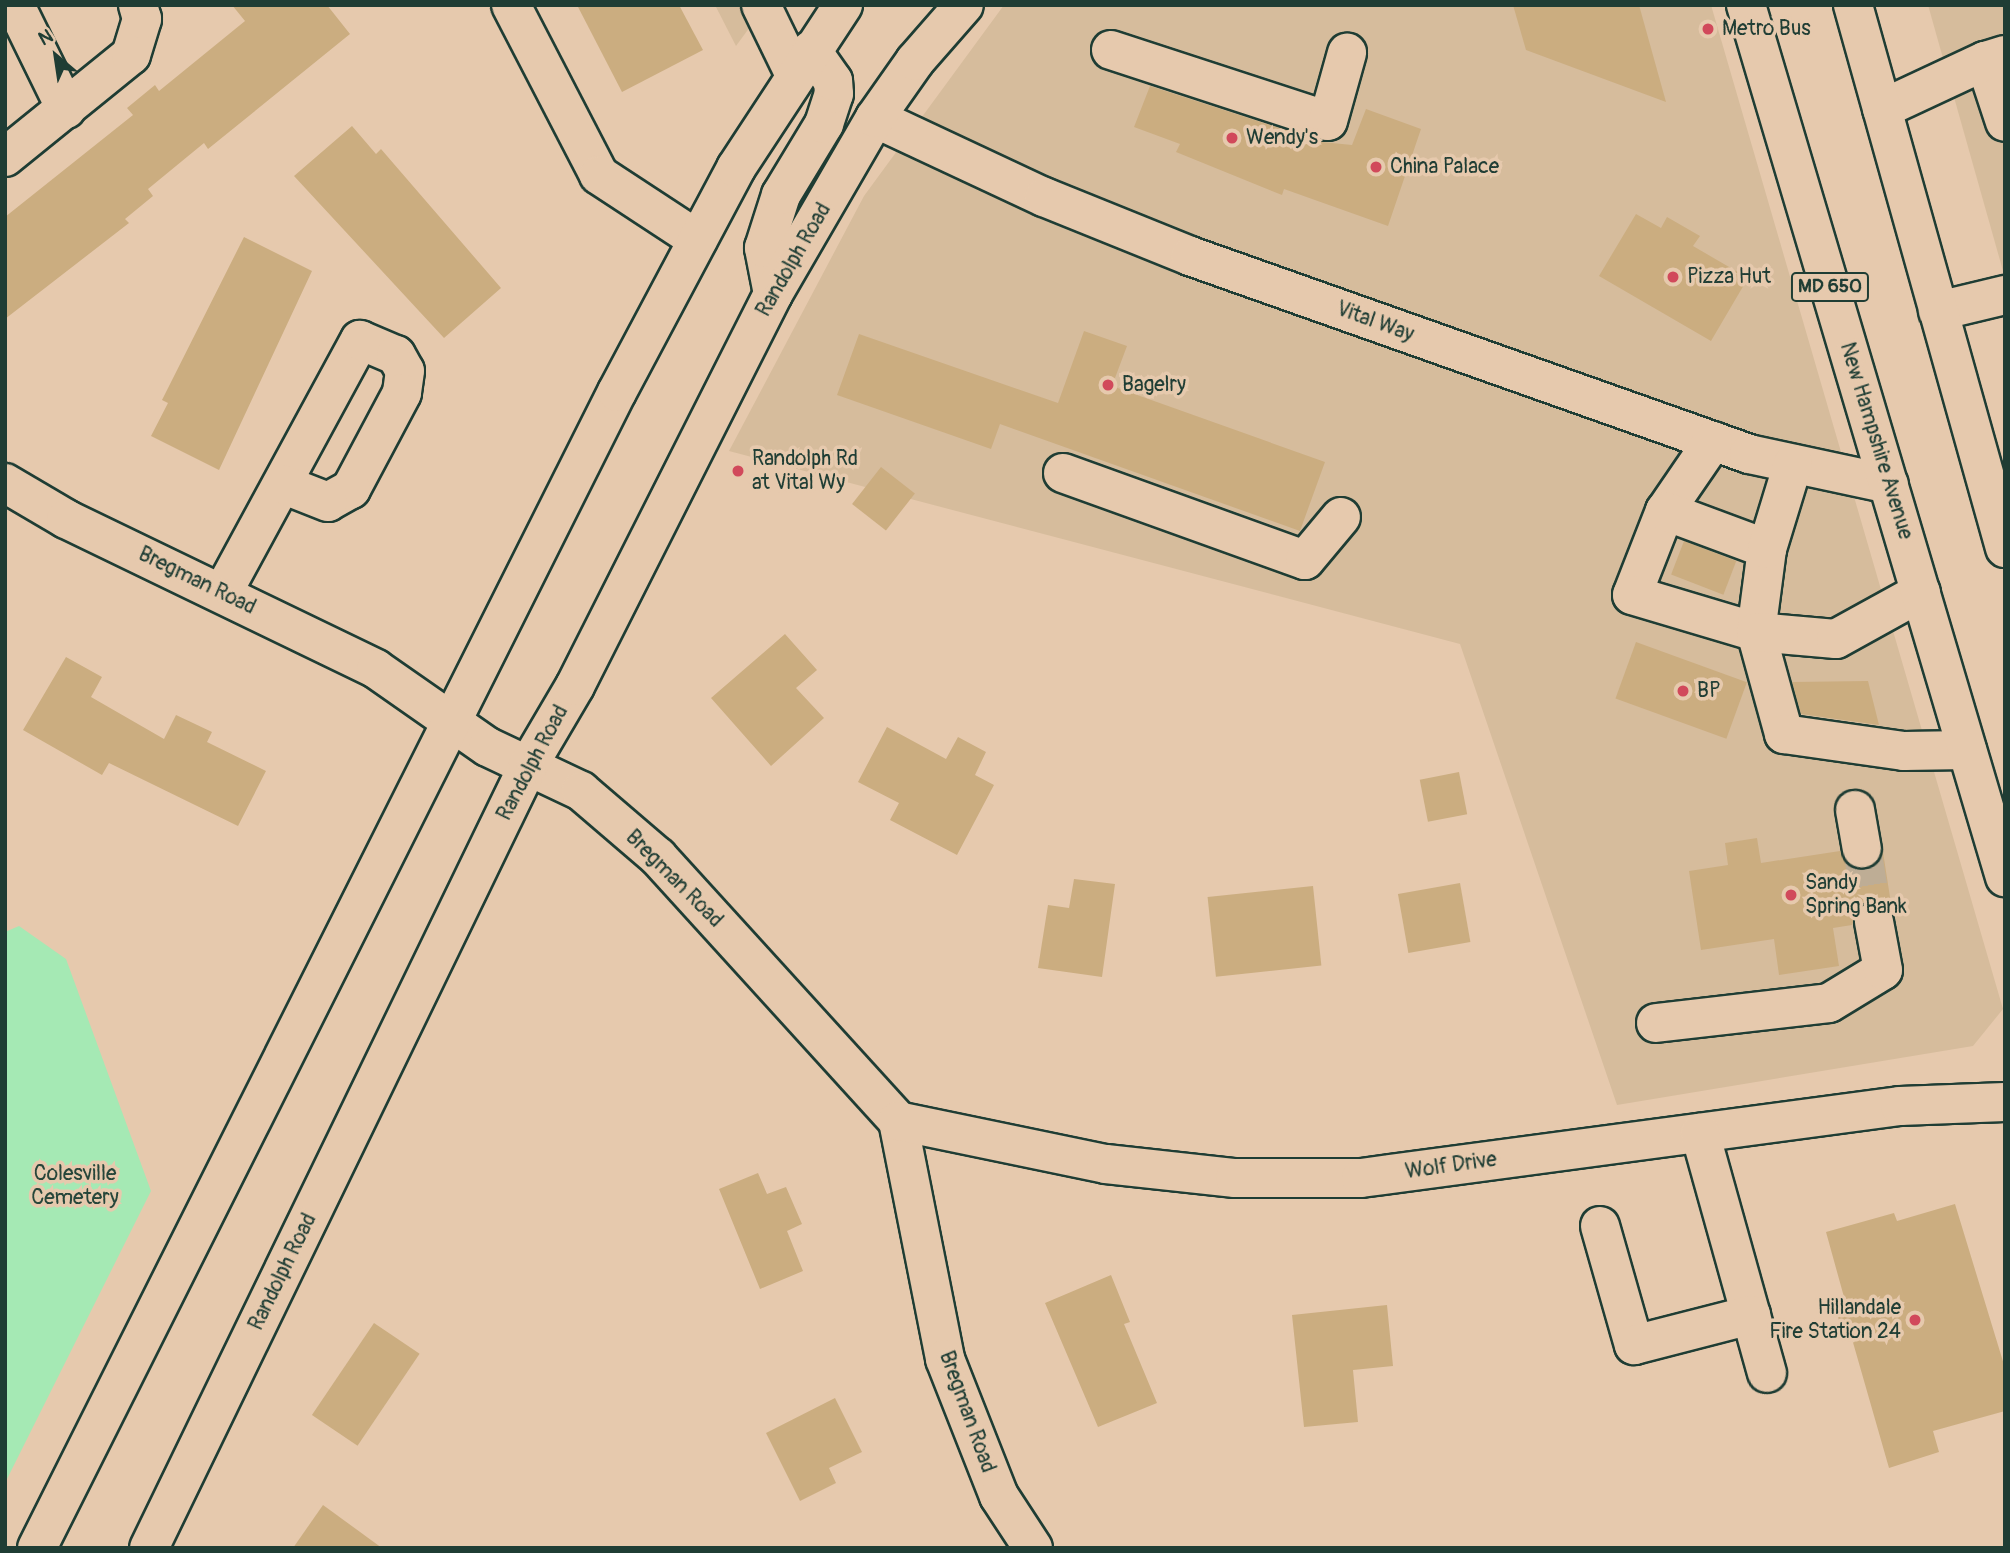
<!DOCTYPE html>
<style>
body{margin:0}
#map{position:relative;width:2010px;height:1553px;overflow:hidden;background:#e6c9ad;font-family:Pangolin,sans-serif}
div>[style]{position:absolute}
.built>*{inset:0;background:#d6bc9c}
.green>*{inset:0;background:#a5e9b4}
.building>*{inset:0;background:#cbad80;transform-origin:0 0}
.minor-tunnel>*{height:38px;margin-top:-19px;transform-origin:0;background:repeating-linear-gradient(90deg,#bead95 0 38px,transparent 0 57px)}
.roads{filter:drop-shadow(2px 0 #1f3d34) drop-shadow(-2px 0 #1f3d34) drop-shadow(0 2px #1f3d34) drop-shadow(0 -2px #1f3d34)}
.minor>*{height:38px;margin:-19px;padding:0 19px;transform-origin:19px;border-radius:19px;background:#e6c9ad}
.major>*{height:38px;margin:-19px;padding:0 19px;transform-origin:19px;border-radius:19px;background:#e6c9ad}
.dots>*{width:19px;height:19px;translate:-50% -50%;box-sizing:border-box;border:4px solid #e6c9ad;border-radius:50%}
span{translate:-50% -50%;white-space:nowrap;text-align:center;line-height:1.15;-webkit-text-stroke:7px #e6c9ad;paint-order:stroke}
.shield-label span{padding:2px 5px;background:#e6c9ad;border:2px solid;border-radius:5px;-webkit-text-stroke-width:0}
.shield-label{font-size:19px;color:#1f3d34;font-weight:700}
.poi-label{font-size:21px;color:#1f3d34}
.left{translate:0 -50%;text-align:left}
.right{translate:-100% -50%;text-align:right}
.street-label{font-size:21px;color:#1f3d34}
.park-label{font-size:21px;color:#26463a}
.frame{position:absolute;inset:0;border:7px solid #1f3d34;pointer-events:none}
.north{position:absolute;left:21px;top:21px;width:70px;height:70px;-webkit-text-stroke:5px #e6c9ad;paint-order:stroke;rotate:331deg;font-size:19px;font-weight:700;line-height:28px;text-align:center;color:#1f3d34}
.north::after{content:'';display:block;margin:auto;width:24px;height:32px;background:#1f3d34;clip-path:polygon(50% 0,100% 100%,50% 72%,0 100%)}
</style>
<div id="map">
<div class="built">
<div style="clip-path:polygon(715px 5px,766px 5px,736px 46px)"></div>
<div style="clip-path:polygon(1004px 5px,1711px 5px,2003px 1009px,1973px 1046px,1617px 1105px,1460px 644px,729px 451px,864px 196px)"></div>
<div style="clip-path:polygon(1928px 5px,2005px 5px,2005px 278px)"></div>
</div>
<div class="green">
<div style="clip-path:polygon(19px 926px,66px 959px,151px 1191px,5px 1483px,5px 932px)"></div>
</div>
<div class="building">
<div style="clip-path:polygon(232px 5px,327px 5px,350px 34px,208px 149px,204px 143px,148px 189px,153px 196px,125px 219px,129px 223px,5px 319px,5px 217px,133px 115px,127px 108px,155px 85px,159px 91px,245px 21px)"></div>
<div style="clip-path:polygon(577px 5px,679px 5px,703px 50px,622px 92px)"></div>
<div style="clip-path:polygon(1513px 5px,1639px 5px,1666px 102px,1526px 50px)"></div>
<div style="clip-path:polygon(1150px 86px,1322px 142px,1352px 145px,1366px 109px,1421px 129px,1388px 226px,1284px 189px,1282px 195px,1176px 152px,1180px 144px,1134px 127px)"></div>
<div style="clip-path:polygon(352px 126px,376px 154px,381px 149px,501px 288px,444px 338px,294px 176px)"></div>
<div style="clip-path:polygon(1636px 214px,1661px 228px,1667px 217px,1700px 236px,1693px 246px,1748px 278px,1711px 341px,1599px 276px)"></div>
<div style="clip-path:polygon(244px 237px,312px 271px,219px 470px,151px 436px,168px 403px,162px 400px)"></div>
<div style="clip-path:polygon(1084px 331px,1127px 346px,1112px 386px,1325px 462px,1300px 531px,1000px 424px,991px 449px,837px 395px,859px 334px,1058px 403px)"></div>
<div style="left:881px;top:467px;width:43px;height:47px;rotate:38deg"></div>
<div style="left:1684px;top:541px;width:56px;height:36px;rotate:21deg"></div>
<div style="clip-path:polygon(785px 634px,817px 670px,796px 688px,824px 718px,771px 766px,711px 698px)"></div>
<div style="left:1636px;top:642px;width:118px;height:60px;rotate:20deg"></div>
<div style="clip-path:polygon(66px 657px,102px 677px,91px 697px,164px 739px,176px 715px,212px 732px,207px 742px,266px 771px,238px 826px,109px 763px,102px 775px,23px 730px)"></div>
<div style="clip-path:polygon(1868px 681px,1879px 725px,1801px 714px,1792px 682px)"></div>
<div style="clip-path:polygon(887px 727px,946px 759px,958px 737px,986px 752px,975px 775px,994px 785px,957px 855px,890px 820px,899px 803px,858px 782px)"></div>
<div style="left:1459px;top:772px;width:43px;height:40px;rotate:79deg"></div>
<div style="clip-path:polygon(1757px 838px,1761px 863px,1840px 851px,1846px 863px,1865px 870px,1883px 852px,1892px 910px,1869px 901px,1859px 906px,1852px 925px,1833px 928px,1839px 966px,1779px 975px,1774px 939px,1701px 950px,1689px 871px,1728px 865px,1725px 843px)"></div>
<div style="clip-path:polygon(1074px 879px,1115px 884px,1102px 977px,1038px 968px,1048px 905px,1069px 908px)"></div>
<div style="left:1460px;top:883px;width:60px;height:63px;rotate:80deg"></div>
<div style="left:1313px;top:886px;width:80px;height:106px;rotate:84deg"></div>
<div style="clip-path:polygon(758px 1173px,767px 1194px,786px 1187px,802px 1224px,787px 1231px,803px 1271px,760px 1289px,719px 1189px)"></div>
<div style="clip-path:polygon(1955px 1204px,2005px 1368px,2005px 1411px,1933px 1431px,1939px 1452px,1889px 1468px,1852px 1339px,1845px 1341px,1833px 1300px,1844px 1297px,1826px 1232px,1894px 1213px,1897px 1221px)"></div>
<div style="clip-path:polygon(1111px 1275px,1130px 1322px,1124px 1324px,1157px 1403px,1098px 1427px,1045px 1303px)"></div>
<div style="clip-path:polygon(1387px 1305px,1393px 1366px,1353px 1370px,1358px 1422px,1304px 1427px,1292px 1315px)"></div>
<div style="left:374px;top:1323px;width:55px;height:111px;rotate:34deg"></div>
<div style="clip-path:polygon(835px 1398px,862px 1452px,829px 1468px,836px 1483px,800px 1501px,766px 1433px)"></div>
<div style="clip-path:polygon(323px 1505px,382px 1548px,293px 1548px)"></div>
</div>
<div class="minor-tunnel">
<div style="left:1862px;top:848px;width:75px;rotate:80.8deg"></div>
</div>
<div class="roads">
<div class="minor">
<div style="left:15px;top:5px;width:116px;rotate:63.9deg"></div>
<div style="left:511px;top:5px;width:191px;rotate:62.6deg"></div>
<div style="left:599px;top:175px;width:118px;rotate:33.3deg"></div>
<div style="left:761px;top:5px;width:76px;rotate:64.1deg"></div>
<div style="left:1111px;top:50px;width:228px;rotate:18.1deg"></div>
<div style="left:1328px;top:121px;width:71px;rotate:-74.4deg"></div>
<div style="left:2005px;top:55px;width:21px;rotate:163deg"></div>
<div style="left:1985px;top:61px;width:64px;rotate:71.8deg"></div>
<div style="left:1882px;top:109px;width:114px;rotate:-25deg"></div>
<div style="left:875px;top:118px;width:187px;rotate:25.1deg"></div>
<div style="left:1044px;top:197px;width:157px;rotate:22deg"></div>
<div style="left:1190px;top:256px;width:593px;rotate:19.5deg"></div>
<div style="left:1749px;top:454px;width:143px;rotate:12.1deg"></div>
<div style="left:5px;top:157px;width:162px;rotate:-39deg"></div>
<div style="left:131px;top:55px;width:38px;rotate:-73deg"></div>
<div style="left:142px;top:19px;width:15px;rotate:-106deg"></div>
<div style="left:1938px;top:311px;width:69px;rotate:-13.4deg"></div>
<div style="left:1713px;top:441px;width:85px;rotate:124.4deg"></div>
<div style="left:1665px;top:511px;width:90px;rotate:111.4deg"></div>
<div style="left:1632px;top:595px;width:129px;rotate:16.6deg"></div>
<div style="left:1756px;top:632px;width:106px;rotate:74.6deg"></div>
<div style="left:1784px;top:734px;width:121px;rotate:8.1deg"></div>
<div style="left:1904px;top:751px;width:63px;rotate:-0.9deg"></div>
<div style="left:1063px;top:473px;width:257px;rotate:19.8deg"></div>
<div style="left:1305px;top:560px;width:56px;rotate:-50.1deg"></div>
<div style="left:5px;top:483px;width:71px;rotate:30.5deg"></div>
<div style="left:66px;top:519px;width:344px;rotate:25.8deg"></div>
<div style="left:376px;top:669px;width:136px;rotate:34.9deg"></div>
<div style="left:488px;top:747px;width:103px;rotate:25.3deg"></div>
<div style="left:581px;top:791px;width:101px;rotate:40.6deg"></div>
<div style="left:658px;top:857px;width:357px;rotate:47.7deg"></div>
<div style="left:898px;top:1121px;width:243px;rotate:78.8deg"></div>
<div style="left:945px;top:1359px;width:147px;rotate:68.5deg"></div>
<div style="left:999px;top:1496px;width:62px;rotate:56.8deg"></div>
<div style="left:1665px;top:511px;width:109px;rotate:20.4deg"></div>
<div style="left:1767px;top:549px;width:84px;rotate:97.5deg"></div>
<div style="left:1756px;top:632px;width:80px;rotate:5deg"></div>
<div style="left:1836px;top:639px;width:97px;rotate:-28.9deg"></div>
<div style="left:1767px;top:549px;width:89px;rotate:-73deg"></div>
<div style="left:223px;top:592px;width:287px;rotate:-61.5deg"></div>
<div style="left:360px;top:340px;width:39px;rotate:23deg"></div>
<div style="left:396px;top:355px;width:18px;rotate:61deg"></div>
<div style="left:405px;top:371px;width:22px;rotate:98deg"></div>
<div style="left:402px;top:393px;width:109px;rotate:118deg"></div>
<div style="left:351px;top:489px;width:26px;rotate:151deg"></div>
<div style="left:328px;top:502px;width:49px;rotate:-158.6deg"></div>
<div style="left:1855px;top:810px;width:39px;rotate:80deg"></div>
<div style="left:1656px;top:1023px;width:174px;rotate:-6.6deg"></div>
<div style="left:1829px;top:1003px;width:63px;rotate:-31.4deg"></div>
<div style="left:1883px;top:970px;width:49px;rotate:-100.6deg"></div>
<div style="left:898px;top:1121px;width:212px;rotate:11.7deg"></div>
<div style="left:1106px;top:1164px;width:130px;rotate:6.2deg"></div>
<div style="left:1235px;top:1178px;width:126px"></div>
<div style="left:1361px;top:1178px;width:544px;rotate:-7.61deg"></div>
<div style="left:1900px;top:1106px;width:105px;rotate:-2.2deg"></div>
<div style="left:1700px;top:1133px;width:249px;rotate:74.4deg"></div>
<div style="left:1600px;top:1226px;width:124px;rotate:74.1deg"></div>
<div style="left:1634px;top:1345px;width:121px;rotate:-14.4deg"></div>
</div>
<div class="major">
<div style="left:1746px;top:5px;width:910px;rotate:73.46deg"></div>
<div style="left:1853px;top:5px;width:564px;rotate:74.36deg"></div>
<div style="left:773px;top:294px;width:47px;rotate:-101.1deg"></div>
<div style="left:764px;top:248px;width:56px;rotate:-72.2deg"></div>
<div style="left:781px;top:195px;width:83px;rotate:-58.8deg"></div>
<div style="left:824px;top:124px;width:32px;rotate:-72deg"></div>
<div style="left:834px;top:94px;width:13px;rotate:-94deg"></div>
<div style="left:833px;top:81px;width:38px;rotate:-125deg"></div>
<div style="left:37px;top:1548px;width:1293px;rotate:-63.36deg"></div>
<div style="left:617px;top:392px;width:254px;rotate:-62deg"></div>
<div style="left:736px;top:168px;width:195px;rotate:-56.7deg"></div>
<div style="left:149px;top:1548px;width:869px;rotate:-64.14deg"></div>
<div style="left:528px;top:766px;width:93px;rotate:-59.6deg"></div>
<div style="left:575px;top:686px;width:439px;rotate:-63.2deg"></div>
<div style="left:773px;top:294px;width:203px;rotate:-59.9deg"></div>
<div style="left:875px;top:118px;width:70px;rotate:-54.9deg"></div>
<div style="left:915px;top:61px;width:74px;rotate:-48.8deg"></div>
</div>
</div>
<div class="dots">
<div style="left:1708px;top:29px;background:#d1495b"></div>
<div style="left:1232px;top:138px;background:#d1495b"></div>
<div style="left:1376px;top:167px;background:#d1495b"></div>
<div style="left:1673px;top:277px;background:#d1495b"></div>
<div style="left:1108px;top:385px;background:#d1495b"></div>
<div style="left:738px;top:471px;background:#d1495b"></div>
<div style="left:1683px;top:691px;background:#d1495b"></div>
<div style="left:1791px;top:895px;background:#d1495b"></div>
<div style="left:1915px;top:1320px;background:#d1495b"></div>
</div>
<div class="shield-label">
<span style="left:1830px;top:287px">MD 650</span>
</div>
<div class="poi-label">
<span class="left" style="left:1722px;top:29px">Metro Bus</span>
<span class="left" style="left:1246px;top:138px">Wendy's</span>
<span class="left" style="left:1390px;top:167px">China Palace</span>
<span class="left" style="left:1687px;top:277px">Pizza Hut</span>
<span class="left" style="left:1122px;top:385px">Bagelry</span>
<span class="left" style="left:752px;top:471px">Randolph Rd<br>at Vital Wy</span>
<span class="left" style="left:1697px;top:691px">BP</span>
<span class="left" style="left:1805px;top:895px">Sandy<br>Spring Bank</span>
<span class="right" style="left:1901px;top:1320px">Hillandale<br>Fire Station 24</span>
</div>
<div class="street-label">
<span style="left:794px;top:260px;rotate:-60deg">Randolph Road</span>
<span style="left:1375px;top:322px;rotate:20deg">Vital Way</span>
<span style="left:1876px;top:441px;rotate:73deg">New Hampshire Avenue</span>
<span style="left:197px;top:581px;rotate:26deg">Bregman Road</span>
<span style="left:533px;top:763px;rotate:-62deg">Randolph Road</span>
<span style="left:674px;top:879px;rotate:45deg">Bregman Road</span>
<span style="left:1451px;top:1166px;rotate:-8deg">Wolf Drive</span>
<span style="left:283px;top:1272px;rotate:-64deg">Randolph Road</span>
<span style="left:967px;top:1412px;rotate:70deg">Bregman Road</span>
</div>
<div class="park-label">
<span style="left:75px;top:1186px">Colesville<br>Cemetery</span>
</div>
<div class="frame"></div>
<div class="north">N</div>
</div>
